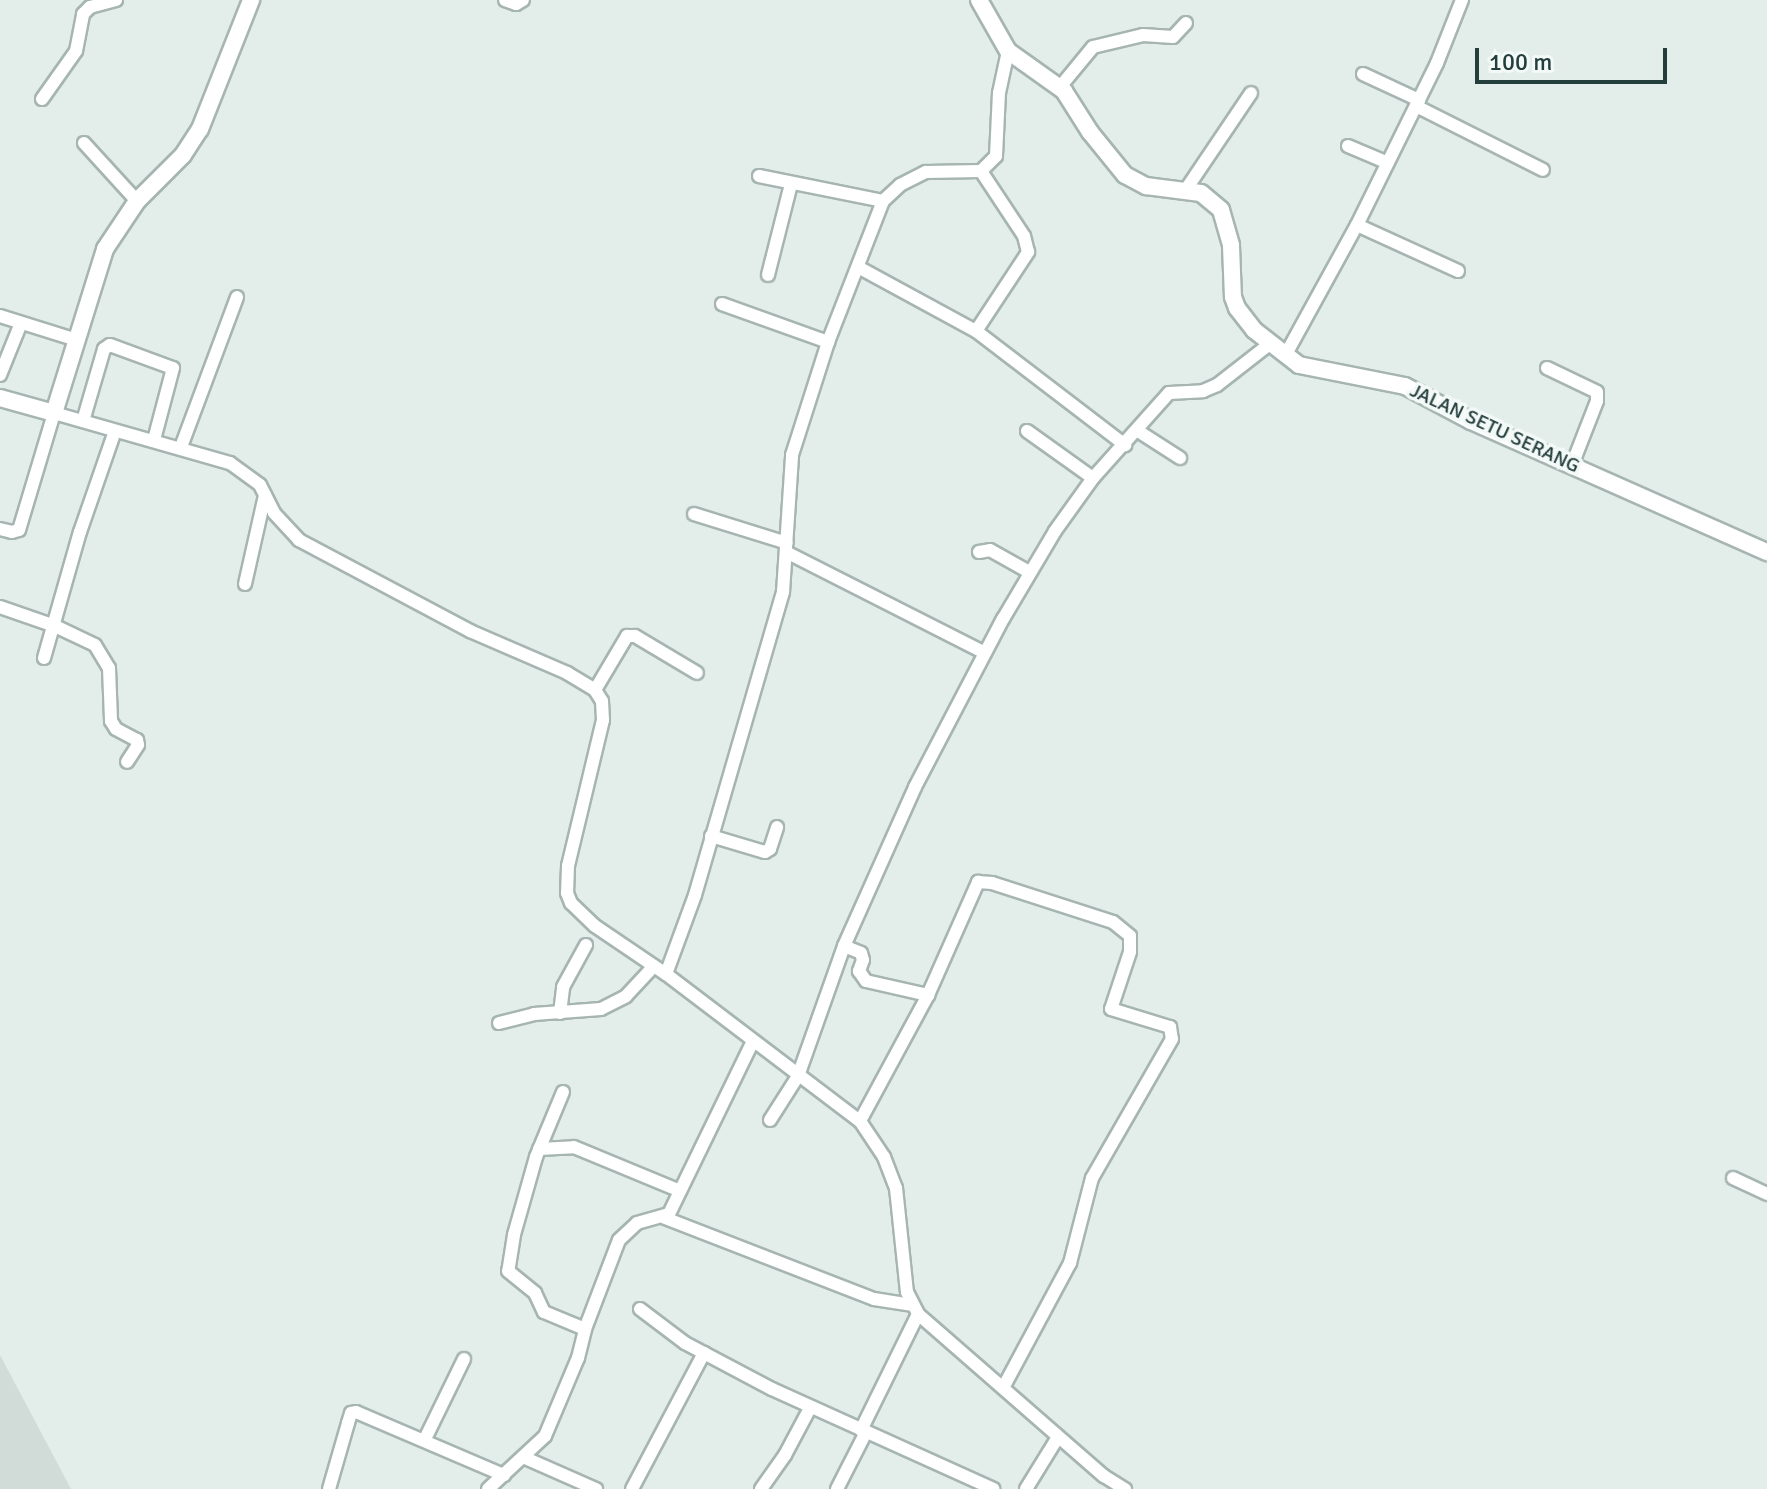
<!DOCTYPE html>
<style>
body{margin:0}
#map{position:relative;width:1767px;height:1489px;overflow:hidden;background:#e3edea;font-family:Signika,sans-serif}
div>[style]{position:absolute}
.built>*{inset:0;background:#d1dcd9}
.roads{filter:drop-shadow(2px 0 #a6b5b2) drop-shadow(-2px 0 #a6b5b2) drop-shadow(0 2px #a6b5b2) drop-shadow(0 -2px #a6b5b2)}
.minor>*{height:12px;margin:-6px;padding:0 6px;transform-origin:6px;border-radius:6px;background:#fff}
.tertiary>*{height:16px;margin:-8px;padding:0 8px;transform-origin:8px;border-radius:8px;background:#fff}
span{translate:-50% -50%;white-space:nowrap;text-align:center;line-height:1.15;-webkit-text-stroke:7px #f3f9f7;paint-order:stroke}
.street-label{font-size:20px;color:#233e3c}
.scale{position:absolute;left:1475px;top:48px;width:192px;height:36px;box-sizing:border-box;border:4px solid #233e3c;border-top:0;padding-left:10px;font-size:24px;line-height:28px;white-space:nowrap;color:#233e3c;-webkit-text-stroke:6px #f3f9f7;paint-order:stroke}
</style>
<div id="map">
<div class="built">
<div style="clip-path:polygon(0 1355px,71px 1489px,0 1489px)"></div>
</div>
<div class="roads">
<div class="minor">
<div style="left:505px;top:0;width:12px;rotate:20deg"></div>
<div style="left:516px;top:4px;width:8px;rotate:-30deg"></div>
<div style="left:1363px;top:74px;width:62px;rotate:24.9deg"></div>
<div style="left:1060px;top:87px;width:52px;rotate:-50.5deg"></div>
<div style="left:1093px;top:47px;width:51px;rotate:-13.5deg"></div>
<div style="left:1143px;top:35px;width:30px;rotate:4deg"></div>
<div style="left:1173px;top:37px;width:19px;rotate:-47deg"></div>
<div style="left:42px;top:99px;width:59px;rotate:-54.7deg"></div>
<div style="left:76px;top:51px;width:38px;rotate:-79deg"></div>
<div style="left:83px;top:14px;width:10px;rotate:-45deg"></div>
<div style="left:90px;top:7px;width:27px;rotate:-15deg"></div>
<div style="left:1416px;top:106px;width:142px;rotate:26.7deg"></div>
<div style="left:84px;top:143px;width:79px;rotate:47.6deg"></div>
<div style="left:1348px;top:146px;width:43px;rotate:23deg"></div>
<div style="left:759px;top:176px;width:126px;rotate:11.4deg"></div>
<div style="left:883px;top:201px;width:23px;rotate:-43deg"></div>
<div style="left:900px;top:185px;width:29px;rotate:-27deg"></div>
<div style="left:926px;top:172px;width:55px;rotate:-1deg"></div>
<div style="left:1185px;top:191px;width:118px;rotate:-56deg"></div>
<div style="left:1357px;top:225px;width:111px;rotate:24.5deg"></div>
<div style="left:858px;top:267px;width:134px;rotate:28.5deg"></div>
<div style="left:976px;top:331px;width:188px;rotate:37.4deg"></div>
<div style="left:768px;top:275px;width:94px;rotate:-75.8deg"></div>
<div style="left:722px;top:304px;width:113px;rotate:19.7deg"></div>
<div style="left:0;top:316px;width:77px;rotate:17.3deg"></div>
<div style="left:976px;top:331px;width:95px;rotate:-56.6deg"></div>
<div style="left:1028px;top:252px;width:16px;rotate:-104deg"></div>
<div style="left:1024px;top:236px;width:78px;rotate:-123.5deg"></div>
<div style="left:981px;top:171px;width:21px;rotate:-45deg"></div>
<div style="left:996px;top:156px;width:63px;rotate:-87.3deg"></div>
<div style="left:999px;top:93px;width:43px;rotate:-77.9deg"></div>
<div style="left:1286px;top:354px;width:147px;rotate:-61.2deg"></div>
<div style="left:1357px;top:225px;width:181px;rotate:-63.7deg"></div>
<div style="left:1437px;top:63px;width:68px;rotate:-68.4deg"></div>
<div style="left:1547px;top:368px;width:55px;rotate:25.6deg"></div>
<div style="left:1597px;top:392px;width:9px;rotate:90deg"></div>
<div style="left:1597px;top:401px;width:69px;rotate:111.3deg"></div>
<div style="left:0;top:375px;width:56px;rotate:-68deg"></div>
<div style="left:83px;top:421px;width:75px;rotate:-73.7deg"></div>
<div style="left:104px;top:349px;width:7px;rotate:-34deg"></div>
<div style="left:110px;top:345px;width:67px;rotate:20.1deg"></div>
<div style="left:173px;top:368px;width:74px;rotate:104.8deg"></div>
<div style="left:1027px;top:431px;width:81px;rotate:35.5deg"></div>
<div style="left:1138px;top:431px;width:50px;rotate:32.7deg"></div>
<div style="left:181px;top:447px;width:160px;rotate:-69.5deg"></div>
<div style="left:694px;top:514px;width:97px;rotate:17.3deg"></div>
<div style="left:0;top:529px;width:12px;rotate:14deg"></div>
<div style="left:12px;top:532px;width:7px;rotate:-16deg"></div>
<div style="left:19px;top:530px;width:122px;rotate:-73.3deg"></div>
<div style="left:54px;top:413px;width:183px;rotate:15.9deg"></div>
<div style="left:230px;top:463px;width:37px;rotate:36deg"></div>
<div style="left:260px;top:485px;width:31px;rotate:63deg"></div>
<div style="left:274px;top:513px;width:37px;rotate:47deg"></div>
<div style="left:299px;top:540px;width:194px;rotate:28deg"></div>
<div style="left:470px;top:631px;width:106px;rotate:23.4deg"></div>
<div style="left:567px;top:673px;width:33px;rotate:31deg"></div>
<div style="left:595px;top:690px;width:13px;rotate:58deg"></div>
<div style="left:602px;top:701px;width:19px;rotate:87deg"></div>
<div style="left:603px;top:720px;width:150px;rotate:103.5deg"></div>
<div style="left:568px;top:866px;width:27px;rotate:92deg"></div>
<div style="left:567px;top:893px;width:11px;rotate:68deg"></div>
<div style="left:571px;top:903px;width:33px;rotate:44deg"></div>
<div style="left:595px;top:926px;width:86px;rotate:34.1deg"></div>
<div style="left:666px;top:974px;width:243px;rotate:37.2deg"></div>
<div style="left:860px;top:1121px;width:43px;rotate:56.3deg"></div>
<div style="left:884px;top:1157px;width:33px;rotate:69deg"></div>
<div style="left:896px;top:1188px;width:105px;rotate:84deg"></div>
<div style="left:907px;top:1292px;width:25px;rotate:63deg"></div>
<div style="left:918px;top:1314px;width:247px;rotate:41.1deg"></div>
<div style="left:1104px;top:1476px;width:25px;rotate:32deg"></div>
<div style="left:786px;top:552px;width:223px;rotate:26.9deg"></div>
<div style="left:979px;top:552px;width:11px;rotate:-10deg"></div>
<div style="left:990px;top:550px;width:45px;rotate:29.4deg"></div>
<div style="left:245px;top:584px;width:91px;rotate:-77.3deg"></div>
<div style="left:0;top:607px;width:58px;rotate:19.1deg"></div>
<div style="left:55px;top:626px;width:44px;rotate:25.4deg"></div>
<div style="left:95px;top:645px;width:27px;rotate:59deg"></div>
<div style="left:109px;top:668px;width:53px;rotate:87.8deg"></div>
<div style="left:111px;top:721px;width:9px;rotate:58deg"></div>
<div style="left:116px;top:729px;width:24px;rotate:28deg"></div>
<div style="left:137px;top:740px;width:5px;rotate:79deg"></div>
<div style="left:138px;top:745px;width:20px;rotate:123deg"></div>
<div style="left:44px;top:658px;width:131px;rotate:-74.1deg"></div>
<div style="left:80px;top:532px;width:107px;rotate:-70.9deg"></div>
<div style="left:595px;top:690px;width:63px;rotate:-59.3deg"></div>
<div style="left:627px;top:636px;width:8px"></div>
<div style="left:635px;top:636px;width:72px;rotate:30.8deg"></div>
<div style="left:711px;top:836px;width:56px;rotate:16.5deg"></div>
<div style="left:765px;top:852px;width:6px;rotate:-31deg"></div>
<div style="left:770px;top:849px;width:23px;rotate:-72deg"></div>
<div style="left:844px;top:946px;width:18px;rotate:22deg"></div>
<div style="left:861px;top:953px;width:7px;rotate:74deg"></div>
<div style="left:863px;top:960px;width:12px;rotate:110deg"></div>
<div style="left:859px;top:971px;width:12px;rotate:55deg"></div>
<div style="left:866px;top:981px;width:64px;rotate:12.7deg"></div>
<div style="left:666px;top:974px;width:84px;rotate:-69.8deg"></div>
<div style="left:695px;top:895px;width:316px;rotate:-73.8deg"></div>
<div style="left:783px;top:592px;width:137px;rotate:-86.2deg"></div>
<div style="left:792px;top:455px;width:119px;rotate:-72.3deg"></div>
<div style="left:828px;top:342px;width:151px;rotate:-68.7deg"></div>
<div style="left:560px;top:1013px;width:26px;rotate:-83deg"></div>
<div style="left:563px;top:987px;width:48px;rotate:-61.3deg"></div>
<div style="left:499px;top:1023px;width:36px;rotate:-14deg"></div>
<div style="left:534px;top:1014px;width:67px;rotate:-4.3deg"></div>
<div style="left:601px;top:1009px;width:28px;rotate:-27deg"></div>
<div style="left:626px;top:996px;width:41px;rotate:-47deg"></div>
<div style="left:563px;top:1092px;width:70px;rotate:112.6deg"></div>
<div style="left:536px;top:1157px;width:81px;rotate:105.8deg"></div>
<div style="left:514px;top:1235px;width:36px;rotate:99deg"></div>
<div style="left:508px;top:1271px;width:35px;rotate:39deg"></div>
<div style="left:535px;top:1293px;width:21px;rotate:65deg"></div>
<div style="left:544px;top:1312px;width:44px;rotate:22.5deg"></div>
<div style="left:770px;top:1120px;width:52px;rotate:-57.5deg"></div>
<div style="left:798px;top:1076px;width:138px;rotate:-70.5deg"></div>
<div style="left:844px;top:946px;width:174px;rotate:-65.9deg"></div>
<div style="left:915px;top:787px;width:190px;rotate:-62.4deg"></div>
<div style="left:1003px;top:619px;width:102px;rotate:-59.4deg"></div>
<div style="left:1055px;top:531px;width:65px;rotate:-54.4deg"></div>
<div style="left:1093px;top:478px;width:114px;rotate:-48.2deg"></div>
<div style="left:1169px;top:393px;width:34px;rotate:-3deg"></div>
<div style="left:1203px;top:391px;width:15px;rotate:-23deg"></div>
<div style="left:1217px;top:385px;width:68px;rotate:-37.9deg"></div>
<div style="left:860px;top:1121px;width:143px;rotate:-61.6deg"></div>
<div style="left:928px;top:995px;width:124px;rotate:-66.1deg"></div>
<div style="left:978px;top:882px;width:14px;rotate:4deg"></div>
<div style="left:992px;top:883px;width:127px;rotate:17.9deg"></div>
<div style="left:1113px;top:922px;width:22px;rotate:39deg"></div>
<div style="left:1130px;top:936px;width:16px;rotate:90deg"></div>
<div style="left:1130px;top:952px;width:60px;rotate:108.4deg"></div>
<div style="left:1111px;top:1009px;width:62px;rotate:17deg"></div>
<div style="left:1170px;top:1027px;width:12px;rotate:81deg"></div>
<div style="left:1172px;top:1039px;width:160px;rotate:119.9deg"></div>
<div style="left:1092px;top:1178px;width:88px;rotate:104.5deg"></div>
<div style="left:1070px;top:1263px;width:140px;rotate:118.2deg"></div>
<div style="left:539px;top:1149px;width:35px;rotate:-3deg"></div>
<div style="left:574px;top:1147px;width:113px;rotate:22.5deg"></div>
<div style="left:1733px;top:1178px;width:38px;rotate:25deg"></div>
<div style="left:665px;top:1218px;width:224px;rotate:21.2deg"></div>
<div style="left:874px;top:1299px;width:38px;rotate:9deg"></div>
<div style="left:640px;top:1309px;width:56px;rotate:37.1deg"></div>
<div style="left:685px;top:1343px;width:98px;rotate:27.9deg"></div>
<div style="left:772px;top:1389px;width:243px;rotate:24.3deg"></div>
<div style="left:861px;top:1430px;width:129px;rotate:-63.8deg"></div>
<div style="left:425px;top:1439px;width:89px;rotate:-64deg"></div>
<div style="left:523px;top:1457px;width:80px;rotate:23.7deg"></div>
<div style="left:329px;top:1489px;width:69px;rotate:-73.9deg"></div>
<div style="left:348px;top:1423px;width:10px;rotate:-73deg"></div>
<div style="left:351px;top:1413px;width:5px;rotate:-11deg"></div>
<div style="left:356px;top:1412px;width:161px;rotate:23.1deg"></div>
<div style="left:488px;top:1489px;width:78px;rotate:-42.9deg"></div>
<div style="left:545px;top:1436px;width:85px;rotate:-67.1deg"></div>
<div style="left:578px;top:1358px;width:30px;rotate:-76deg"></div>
<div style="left:585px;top:1329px;width:95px;rotate:-69.1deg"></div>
<div style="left:619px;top:1240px;width:25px;rotate:-43deg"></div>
<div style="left:637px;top:1223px;width:33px;rotate:-16deg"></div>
<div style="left:669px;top:1214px;width:192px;rotate:-64.1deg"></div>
<div style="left:632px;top:1489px;width:154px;rotate:-62.1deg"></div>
<div style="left:761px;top:1489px;width:42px;rotate:-54.8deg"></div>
<div style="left:785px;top:1455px;width:53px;rotate:-62deg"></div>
<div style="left:837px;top:1489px;width:64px;rotate:-63deg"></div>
<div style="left:1026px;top:1489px;width:61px;rotate:-58.4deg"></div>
</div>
<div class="tertiary">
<div style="left:979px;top:0;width:59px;rotate:60.4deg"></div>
<div style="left:1008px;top:51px;width:69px;rotate:35.5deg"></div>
<div style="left:1064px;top:91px;width:49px;rotate:57.6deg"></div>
<div style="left:1090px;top:132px;width:55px;rotate:50.9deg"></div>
<div style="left:1125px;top:175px;width:24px;rotate:28deg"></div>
<div style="left:1146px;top:186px;width:55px;rotate:7.3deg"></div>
<div style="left:1201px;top:193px;width:26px;rotate:40deg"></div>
<div style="left:1221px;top:210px;width:37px;rotate:74deg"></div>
<div style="left:1231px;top:246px;width:51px;rotate:87.8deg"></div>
<div style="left:1233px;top:297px;width:12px;rotate:70deg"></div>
<div style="left:1237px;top:308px;width:28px;rotate:52deg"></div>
<div style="left:1254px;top:330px;width:57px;rotate:37.9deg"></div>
<div style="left:1299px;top:365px;width:108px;rotate:11.2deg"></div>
<div style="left:1405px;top:386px;width:75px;rotate:27.9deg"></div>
<div style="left:1471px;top:421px;width:324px;rotate:23.9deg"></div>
<div style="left:0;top:398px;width:56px;rotate:15.5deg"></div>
<div style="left:54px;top:413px;width:172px;rotate:-72.7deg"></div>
<div style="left:105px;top:249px;width:58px;rotate:-56.3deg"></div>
<div style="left:137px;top:201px;width:65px;rotate:-45deg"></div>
<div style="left:183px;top:155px;width:31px;rotate:-57deg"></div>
<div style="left:200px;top:129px;width:139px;rotate:-68.4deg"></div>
</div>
</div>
<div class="street-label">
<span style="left:1495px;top:428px;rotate:25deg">JALAN SETU SERANG</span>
</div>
<div class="scale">100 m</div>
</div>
